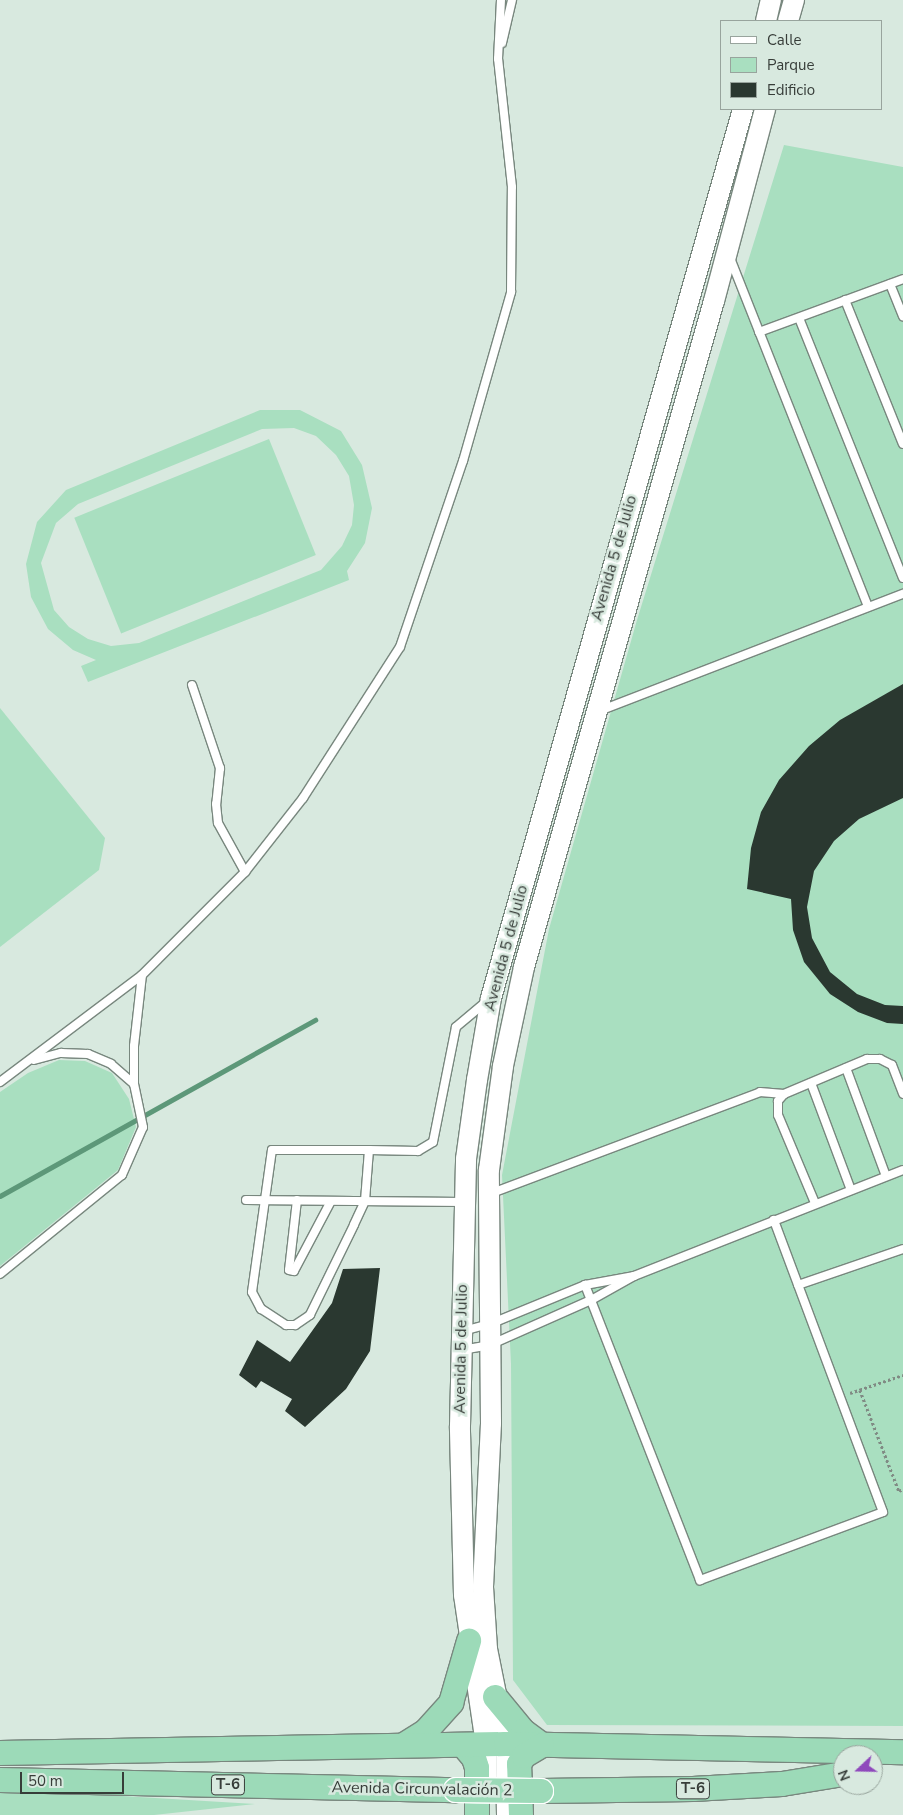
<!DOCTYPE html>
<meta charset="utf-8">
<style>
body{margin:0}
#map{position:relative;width:903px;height:1815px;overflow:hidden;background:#d8e9df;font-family:"Nunito Sans",sans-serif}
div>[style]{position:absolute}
.green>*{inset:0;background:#a9dfc0;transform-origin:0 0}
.stream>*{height:4.5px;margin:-2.25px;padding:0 2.25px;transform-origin:2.25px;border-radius:2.25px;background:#5d9879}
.building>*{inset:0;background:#2a3830}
.path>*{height:2.5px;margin-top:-1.25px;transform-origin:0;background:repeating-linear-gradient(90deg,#808b84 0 2.5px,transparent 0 5px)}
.roads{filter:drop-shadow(1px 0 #78877e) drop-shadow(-1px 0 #78877e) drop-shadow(0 1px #78877e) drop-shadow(0 -1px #78877e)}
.service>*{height:8px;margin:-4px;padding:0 4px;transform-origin:4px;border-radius:4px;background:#fff}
.secondary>*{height:20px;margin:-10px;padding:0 10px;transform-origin:10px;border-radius:10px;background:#fff}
.trunk>*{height:24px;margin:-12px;padding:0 12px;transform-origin:12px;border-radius:12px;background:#9cdab8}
.bridges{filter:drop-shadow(1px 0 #fff) drop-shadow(-1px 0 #fff) drop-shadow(0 1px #fff) drop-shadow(0 -1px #fff)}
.trunk-bridge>*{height:24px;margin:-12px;padding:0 12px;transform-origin:12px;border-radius:12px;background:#9cdab8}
span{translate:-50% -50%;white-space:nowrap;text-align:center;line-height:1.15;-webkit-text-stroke:5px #d8e9df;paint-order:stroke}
.shield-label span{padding:1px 4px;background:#d8e9df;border:1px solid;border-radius:4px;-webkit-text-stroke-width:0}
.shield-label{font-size:15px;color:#373d39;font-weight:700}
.street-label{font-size:16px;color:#373d39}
.legend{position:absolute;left:720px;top:20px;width:162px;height:90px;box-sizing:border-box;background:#d8e9df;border:1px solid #98a49d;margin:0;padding:6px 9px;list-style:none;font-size:15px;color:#373d39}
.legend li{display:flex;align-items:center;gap:10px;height:25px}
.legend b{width:25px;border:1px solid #98a49d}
.north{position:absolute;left:833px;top:1745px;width:50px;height:50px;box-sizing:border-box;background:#d8e9df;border:1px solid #98a49d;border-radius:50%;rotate:249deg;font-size:14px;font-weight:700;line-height:20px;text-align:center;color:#373d39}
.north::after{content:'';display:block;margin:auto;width:18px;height:22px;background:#8f49bc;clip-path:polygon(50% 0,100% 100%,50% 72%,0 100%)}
.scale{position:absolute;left:20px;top:1772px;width:104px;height:22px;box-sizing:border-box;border:2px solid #373d39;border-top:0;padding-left:6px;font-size:15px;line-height:18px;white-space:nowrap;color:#373d39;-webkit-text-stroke:4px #d8e9df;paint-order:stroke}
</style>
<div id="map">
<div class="green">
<div style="clip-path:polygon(784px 145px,903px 167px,903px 1726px,547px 1725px,513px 1680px,511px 1364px,502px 1175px,549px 929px,637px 620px)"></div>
<div style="clip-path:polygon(evenodd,260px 410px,300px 410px,341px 431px,362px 465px,372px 508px,365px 543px,347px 571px,349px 580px,88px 682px,81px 666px,96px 660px,73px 650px,48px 629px,31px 597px,26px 564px,37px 522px,66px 490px,260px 410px,294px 428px,316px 436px,336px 455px,349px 476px,354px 505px,352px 525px,342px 546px,321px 570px,139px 643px,111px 646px,88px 639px,69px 627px,54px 610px,41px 563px,56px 523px,78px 504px,262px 429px,294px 428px)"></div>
<div style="left:269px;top:439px;width:125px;height:210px;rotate:68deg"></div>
<div style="clip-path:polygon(0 708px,105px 838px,99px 870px,0 947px)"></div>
<div style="clip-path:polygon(59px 1060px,85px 1061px,112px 1073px,129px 1099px,136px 1127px,118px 1170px,0 1266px,0 1092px,28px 1073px)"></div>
<div style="clip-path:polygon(0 1792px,89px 1794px,255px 1804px,154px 1815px,0 1815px)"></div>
</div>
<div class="stream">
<div style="left:0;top:1196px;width:361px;rotate:-29.2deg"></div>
</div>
<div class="building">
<div style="clip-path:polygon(903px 684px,903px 798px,859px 819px,834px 841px,814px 871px,807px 907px,812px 938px,830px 972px,857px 994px,885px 1005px,903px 1006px,903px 1024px,887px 1023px,858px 1012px,830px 994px,804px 962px,793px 930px,791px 899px,747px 889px,751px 848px,761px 812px,779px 780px,809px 746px,840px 720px)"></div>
<div style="clip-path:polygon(380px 1268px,370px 1351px,346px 1389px,305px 1427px,285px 1411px,292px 1399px,261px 1381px,256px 1388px,239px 1375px,257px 1340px,290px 1362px,332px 1303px,343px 1269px)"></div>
</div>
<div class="path">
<div style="left:860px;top:1390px;width:108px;rotate:68.9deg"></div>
<div style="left:899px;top:1491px;width:4px;rotate:-27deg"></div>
<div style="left:850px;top:1393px;width:56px;rotate:-18.8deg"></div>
</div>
<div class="roads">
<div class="service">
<div style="left:502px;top:43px;width:44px;rotate:-76.9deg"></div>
<div style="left:730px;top:258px;width:375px;rotate:68.4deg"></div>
<div style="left:890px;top:284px;width:35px;rotate:68deg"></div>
<div style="left:845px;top:300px;width:155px;rotate:68.1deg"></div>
<div style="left:799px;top:318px;width:280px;rotate:68.2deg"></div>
<div style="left:759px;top:332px;width:153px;rotate:-20.2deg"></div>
<div style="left:192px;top:685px;width:88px;rotate:71.4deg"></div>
<div style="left:220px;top:768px;width:36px;rotate:96deg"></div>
<div style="left:216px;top:804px;width:19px;rotate:84deg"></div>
<div style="left:218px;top:823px;width:56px;rotate:61.1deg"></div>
<div style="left:599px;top:711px;width:326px;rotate:-21.1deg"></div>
<div style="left:34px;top:1060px;width:28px;rotate:-15deg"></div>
<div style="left:61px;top:1053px;width:27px;rotate:2deg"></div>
<div style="left:88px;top:1054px;width:25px;rotate:23deg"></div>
<div style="left:111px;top:1064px;width:30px;rotate:41deg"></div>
<div style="left:846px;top:1068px;width:115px;rotate:69.7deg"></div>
<div style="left:0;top:1082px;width:178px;rotate:-37deg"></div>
<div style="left:811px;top:1083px;width:114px;rotate:69.5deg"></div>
<div style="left:369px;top:1150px;width:51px;rotate:94.5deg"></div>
<div style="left:365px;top:1201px;width:26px;rotate:115deg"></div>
<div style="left:354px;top:1225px;width:100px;rotate:116.1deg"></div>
<div style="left:310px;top:1315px;width:18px;rotate:146deg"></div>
<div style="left:295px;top:1325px;width:9px;rotate:180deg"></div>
<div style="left:286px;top:1325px;width:30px;rotate:-147deg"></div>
<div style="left:261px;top:1309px;width:19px;rotate:-118deg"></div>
<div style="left:252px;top:1292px;width:143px;rotate:-82deg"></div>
<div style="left:272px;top:1150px;width:97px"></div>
<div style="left:369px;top:1150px;width:49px;rotate:1.2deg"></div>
<div style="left:418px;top:1151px;width:17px;rotate:-31deg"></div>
<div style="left:433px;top:1142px;width:117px;rotate:-78.7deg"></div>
<div style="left:456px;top:1027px;width:38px;rotate:-40deg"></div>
<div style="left:492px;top:1193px;width:286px;rotate:-20.6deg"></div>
<div style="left:760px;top:1092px;width:24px;rotate:5deg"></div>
<div style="left:246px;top:1200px;width:218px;rotate:0.5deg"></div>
<div style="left:297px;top:1200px;width:70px;rotate:96.5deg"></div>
<div style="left:289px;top:1270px;width:5px;rotate:11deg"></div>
<div style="left:294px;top:1271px;width:79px;rotate:-62.1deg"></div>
<div style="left:815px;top:1203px;width:95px;rotate:-112.8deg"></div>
<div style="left:778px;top:1115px;width:14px;rotate:-90deg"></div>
<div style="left:778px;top:1101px;width:9px;rotate:-49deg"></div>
<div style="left:784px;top:1094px;width:90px;rotate:-22.9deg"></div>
<div style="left:867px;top:1059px;width:13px"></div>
<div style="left:880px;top:1059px;width:13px;rotate:27deg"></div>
<div style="left:892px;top:1065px;width:31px;rotate:69deg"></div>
<div style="left:0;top:1274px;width:157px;rotate:-39.1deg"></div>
<div style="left:122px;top:1175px;width:52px;rotate:-66.4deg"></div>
<div style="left:143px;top:1127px;width:44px;rotate:-101.8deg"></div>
<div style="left:134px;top:1084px;width:38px;rotate:-90deg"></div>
<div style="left:134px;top:1046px;width:71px;rotate:-83.6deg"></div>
<div style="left:142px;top:975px;width:146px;rotate:-45deg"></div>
<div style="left:245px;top:872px;width:94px;rotate:-51.9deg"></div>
<div style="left:303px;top:798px;width:179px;rotate:-57.3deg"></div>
<div style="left:400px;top:647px;width:196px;rotate:-71.3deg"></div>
<div style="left:463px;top:461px;width:176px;rotate:-74.1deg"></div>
<div style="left:511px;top:292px;width:105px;rotate:-89.5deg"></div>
<div style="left:512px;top:187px;width:129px;rotate:-96.2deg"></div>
<div style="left:498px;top:59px;width:59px;rotate:-87.1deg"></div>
<div style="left:634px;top:1276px;width:289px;rotate:-21.5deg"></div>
<div style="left:585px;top:1285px;width:317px;rotate:68.7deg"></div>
<div style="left:700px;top:1580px;width:195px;rotate:-20.4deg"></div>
<div style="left:883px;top:1512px;width:312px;rotate:-110.5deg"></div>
<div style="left:798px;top:1285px;width:111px;rotate:-18.9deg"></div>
<div style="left:463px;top:1331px;width:28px;rotate:-15deg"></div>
<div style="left:490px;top:1324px;width:103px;rotate:-22.3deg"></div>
<div style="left:585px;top:1285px;width:50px;rotate:-10.4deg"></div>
<div style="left:634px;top:1276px;width:49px;rotate:150.8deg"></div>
<div style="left:591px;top:1300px;width:111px;rotate:156deg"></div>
<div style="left:490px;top:1345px;width:27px;rotate:170deg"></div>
</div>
<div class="secondary">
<div style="left:766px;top:21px;width:22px;rotate:-77deg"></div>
<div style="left:788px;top:21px;width:22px;rotate:-74deg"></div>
<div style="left:487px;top:1785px;width:41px;rotate:-91.4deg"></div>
<div style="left:486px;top:1744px;width:151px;rotate:-98.4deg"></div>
<div style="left:464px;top:1595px;width:169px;rotate:-91.4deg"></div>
<div style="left:460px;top:1426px;width:267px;rotate:-88.7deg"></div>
<div style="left:466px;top:1159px;width:80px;rotate:-82.1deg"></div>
<div style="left:477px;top:1080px;width:83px;rotate:-80.3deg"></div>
<div style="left:491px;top:998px;width:924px;rotate:-74.17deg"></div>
<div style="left:507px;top:1815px;width:71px;rotate:-90.8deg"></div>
<div style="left:506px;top:1744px;width:97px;rotate:-101.3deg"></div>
<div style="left:487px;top:1649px;width:62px;rotate:-93.7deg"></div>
<div style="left:483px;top:1587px;width:164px;rotate:-87.2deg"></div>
<div style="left:491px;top:1423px;width:253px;rotate:-90.5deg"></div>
<div style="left:489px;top:1170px;width:105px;rotate:-82.3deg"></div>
<div style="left:503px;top:1066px;width:101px;rotate:-78deg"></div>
<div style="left:524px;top:967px;width:693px;rotate:-74.08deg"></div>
<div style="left:714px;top:301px;width:199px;rotate:-75.1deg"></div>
</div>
<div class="trunk">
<div style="left:495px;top:1697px;width:44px;rotate:50.5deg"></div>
<div style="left:523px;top:1731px;width:24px;rotate:36deg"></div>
<div style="left:404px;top:1745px;width:26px;rotate:-32deg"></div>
<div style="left:426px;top:1731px;width:38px;rotate:-48deg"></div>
<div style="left:451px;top:1703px;width:65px;rotate:-73.8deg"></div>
<div style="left:463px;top:1745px;width:17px;rotate:50deg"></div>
<div style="left:474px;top:1758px;width:10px;rotate:73deg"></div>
<div style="left:477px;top:1768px;width:47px;rotate:90deg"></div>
<div style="left:0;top:1753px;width:506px;rotate:-1.02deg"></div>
<div style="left:506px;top:1744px;width:397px;rotate:1.2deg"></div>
<div style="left:0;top:1780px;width:456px;rotate:1.3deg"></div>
<div style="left:541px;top:1791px;width:152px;rotate:-0.8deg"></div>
<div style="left:693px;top:1789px;width:89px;rotate:-3.2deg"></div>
<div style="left:782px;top:1784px;width:62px;rotate:-9.3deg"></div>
<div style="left:521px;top:1815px;width:51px;rotate:-92.2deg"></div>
<div style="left:519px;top:1764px;width:9px;rotate:-58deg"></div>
<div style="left:524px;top:1756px;width:21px;rotate:-31deg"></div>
</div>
</div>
<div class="bridges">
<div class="trunk-bridge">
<div style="left:456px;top:1790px;width:85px;rotate:0.7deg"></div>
</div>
</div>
<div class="shield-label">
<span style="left:228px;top:1785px">T-6</span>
<span style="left:693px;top:1789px">T-6</span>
</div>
<div class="street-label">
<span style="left:614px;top:558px;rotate:-74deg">Avenida 5 de Julio</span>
<span style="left:506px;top:948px;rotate:-75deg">Avenida 5 de Julio</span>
<span style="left:461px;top:1349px;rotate:-89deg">Avenida 5 de Julio</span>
<span style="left:422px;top:1789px;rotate:1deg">Avenida Circunvalación 2</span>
</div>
<ul class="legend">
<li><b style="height:6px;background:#fff"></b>Calle</li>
<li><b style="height:14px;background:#a9dfc0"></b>Parque</li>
<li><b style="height:14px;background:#2a3830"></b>Edificio</li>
</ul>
<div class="north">N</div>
<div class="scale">50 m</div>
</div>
